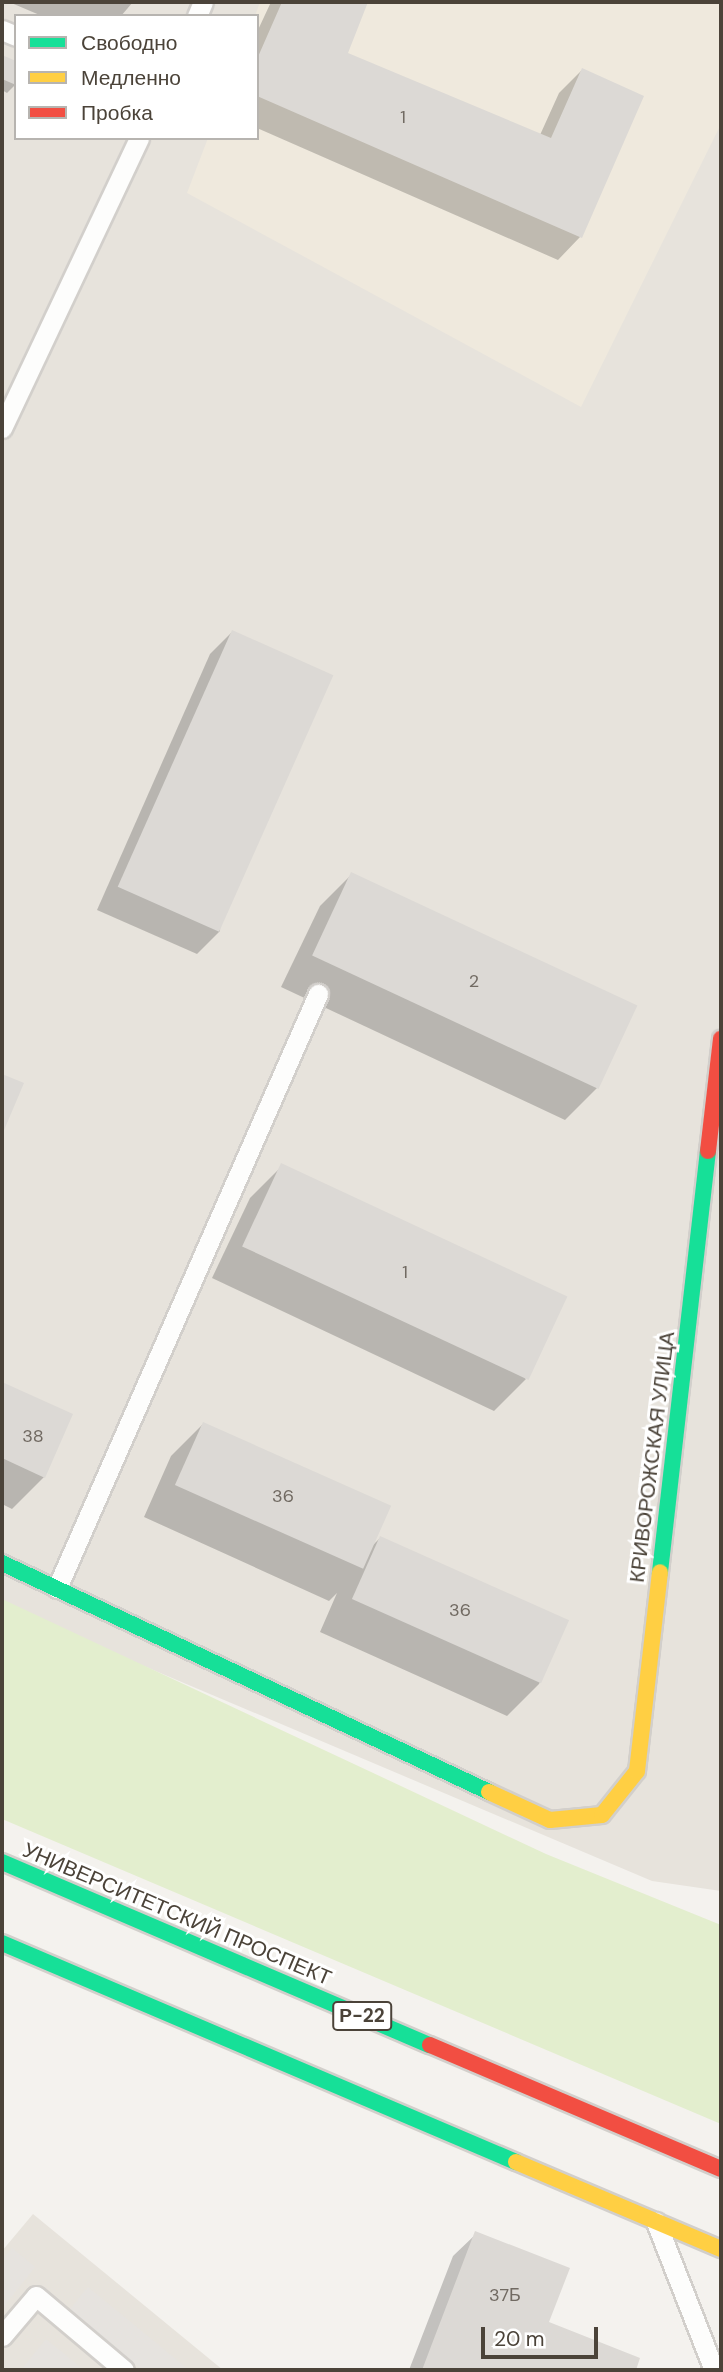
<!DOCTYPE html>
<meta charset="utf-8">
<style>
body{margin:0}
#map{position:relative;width:723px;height:2372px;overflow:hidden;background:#f4f2ee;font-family:"DM Sans",sans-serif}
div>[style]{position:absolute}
.residential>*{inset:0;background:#e7e3dc}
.education>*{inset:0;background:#efe9dd}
.green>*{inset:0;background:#e3eece}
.parking>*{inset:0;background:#e6e3df}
.shadow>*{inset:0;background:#0003}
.building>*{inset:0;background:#dcd9d5;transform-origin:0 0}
.roads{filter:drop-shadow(2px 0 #d2cfcb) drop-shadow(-2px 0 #d2cfcb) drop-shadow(0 2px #d2cfcb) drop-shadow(0 -2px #d2cfcb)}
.lane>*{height:19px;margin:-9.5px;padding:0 9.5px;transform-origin:9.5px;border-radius:9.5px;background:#fdfdfc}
.fast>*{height:16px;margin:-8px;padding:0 8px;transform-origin:8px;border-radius:8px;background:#16e098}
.slow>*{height:16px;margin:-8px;padding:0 8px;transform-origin:8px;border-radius:8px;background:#ffcf43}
.jam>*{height:16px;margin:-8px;padding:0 8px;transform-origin:8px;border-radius:8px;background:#f24e42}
span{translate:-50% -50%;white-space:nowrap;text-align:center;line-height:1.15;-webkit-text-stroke:6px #fff;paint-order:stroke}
.number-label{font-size:18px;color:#716a62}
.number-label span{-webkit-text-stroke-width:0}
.shield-label span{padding:2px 5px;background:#fff;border:2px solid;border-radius:5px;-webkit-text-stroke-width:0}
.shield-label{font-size:19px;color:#4b4339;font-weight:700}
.street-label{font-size:21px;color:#4b4339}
.frame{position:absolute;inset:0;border:4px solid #4b4339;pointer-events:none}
.legend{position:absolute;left:14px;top:14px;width:245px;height:126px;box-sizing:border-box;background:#fff;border:2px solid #b7b4b0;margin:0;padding:9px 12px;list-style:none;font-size:21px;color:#4b4339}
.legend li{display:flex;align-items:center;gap:14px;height:35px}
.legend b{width:35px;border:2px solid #b7b4b0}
.scale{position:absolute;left:481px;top:2327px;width:117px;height:32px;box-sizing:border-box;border:4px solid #4b4339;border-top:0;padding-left:9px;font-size:21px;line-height:24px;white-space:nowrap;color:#4b4339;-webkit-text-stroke:5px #fff;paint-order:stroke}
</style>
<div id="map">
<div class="residential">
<div style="clip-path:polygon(evenodd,2px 2px,721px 2px,721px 1891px,652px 1881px,2px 1606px,2px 2px,16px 16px,257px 16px,257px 138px,16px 138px,16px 16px)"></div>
<div style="clip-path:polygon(33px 2214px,223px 2370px,2px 2370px,2px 2251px)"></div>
</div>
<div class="education">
<div style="clip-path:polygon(260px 2px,721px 2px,721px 124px,581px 407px,187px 193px,208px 138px,257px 138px,255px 16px)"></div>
</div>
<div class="green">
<div style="clip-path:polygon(2px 1599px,546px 1854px,721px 1925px,721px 2124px,2px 1819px)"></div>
</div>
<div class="parking">
<div style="clip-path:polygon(12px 2248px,35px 2267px,2px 2309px,2px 2260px)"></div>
<div style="clip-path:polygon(88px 2287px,189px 2370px,142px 2370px,69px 2310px)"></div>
<div style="clip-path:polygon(46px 2339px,84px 2370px,21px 2370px)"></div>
</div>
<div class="shadow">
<div style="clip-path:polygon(9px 2px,133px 2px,121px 16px,42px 16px)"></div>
<div style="clip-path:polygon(271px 2px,366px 2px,346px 54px,540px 135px,559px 93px,582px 70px,580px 237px,558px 260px,257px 128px,257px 32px)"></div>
<div style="clip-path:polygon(2px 57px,16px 62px,15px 85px,7px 93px,2px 90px)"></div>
<div style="clip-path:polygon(232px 632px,220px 931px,197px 954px,97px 910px,210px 654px)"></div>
<div style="clip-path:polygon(352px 874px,597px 1088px,565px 1120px,281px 987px,320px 906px)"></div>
<div style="clip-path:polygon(282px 1166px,526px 1379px,494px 1411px,212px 1278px,250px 1198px)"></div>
<div style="clip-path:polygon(2px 1384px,71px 1415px,44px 1477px,12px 1509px,2px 1504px)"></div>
<div style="clip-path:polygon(203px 1424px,372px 1546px,380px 1538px,567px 1622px,539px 1684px,507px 1716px,320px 1632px,337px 1593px,329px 1601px,144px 1517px,171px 1456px)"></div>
<div style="clip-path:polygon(476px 2234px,547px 2323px,638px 2359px,634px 2370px,409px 2370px,453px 2256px)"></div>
</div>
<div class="building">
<div style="clip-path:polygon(282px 2px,368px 2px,348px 53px,551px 138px,582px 68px,644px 96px,582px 238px,257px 96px,257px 59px)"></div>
<div style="clip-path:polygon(2px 55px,16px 61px,16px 85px,2px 79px)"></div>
<div style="left:232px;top:630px;width:111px;height:281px;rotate:24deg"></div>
<div style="left:351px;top:872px;width:316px;height:92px;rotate:25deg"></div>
<div style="clip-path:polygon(2px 1074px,24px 1083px,2px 1135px)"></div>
<div style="left:281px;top:1163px;width:316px;height:92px;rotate:25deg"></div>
<div style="clip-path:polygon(2px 1382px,73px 1414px,45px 1478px,2px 1458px)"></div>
<div style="left:203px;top:1422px;width:206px;height:69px;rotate:24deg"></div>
<div style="left:380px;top:1536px;width:207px;height:69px;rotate:24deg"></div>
<div style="clip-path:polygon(475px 2231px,570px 2268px,549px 2322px,640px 2358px,636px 2370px,422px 2370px)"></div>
</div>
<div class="roads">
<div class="lane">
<div style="left:197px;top:16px;width:15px;rotate:-67deg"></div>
<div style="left:2px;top:30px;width:15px;rotate:23deg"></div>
<div style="left:2px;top:428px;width:321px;rotate:-64.7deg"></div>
<div style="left:57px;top:1588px;width:649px;rotate:-66.28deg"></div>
<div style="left:656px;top:2222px;width:159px;rotate:68.6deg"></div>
<div style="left:2px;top:2336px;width:52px;rotate:-49.6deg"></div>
<div style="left:36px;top:2296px;width:115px;rotate:40.1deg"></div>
</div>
<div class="fast">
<div style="left:2px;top:1563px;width:538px;rotate:25.18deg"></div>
<div style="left:660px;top:1572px;width:424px;rotate:-83.5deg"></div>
<div style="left:2px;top:1862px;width:465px;rotate:23.2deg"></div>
<div style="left:2px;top:1943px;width:559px;rotate:23.08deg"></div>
</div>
<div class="slow">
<div style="left:489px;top:1792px;width:67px;rotate:24.7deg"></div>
<div style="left:550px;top:1820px;width:52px;rotate:-5.5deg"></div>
<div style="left:602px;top:1815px;width:56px;rotate:-51.5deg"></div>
<div style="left:637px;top:1771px;width:200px;rotate:-83.4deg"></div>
<div style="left:516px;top:2162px;width:223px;rotate:23deg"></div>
</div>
<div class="jam">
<div style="left:708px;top:1151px;width:113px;rotate:-83.4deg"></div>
<div style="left:430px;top:2045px;width:316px;rotate:23.1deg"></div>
</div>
</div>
<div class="number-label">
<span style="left:403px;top:117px">1</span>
<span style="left:474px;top:981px">2</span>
<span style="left:405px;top:1272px">1</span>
<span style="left:33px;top:1436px">38</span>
<span style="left:283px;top:1496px">36</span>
<span style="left:460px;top:1610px">36</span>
<span style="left:505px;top:2295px">37Б</span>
</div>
<div class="shield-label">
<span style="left:362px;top:2016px">Р-22</span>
</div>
<div class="street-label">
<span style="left:652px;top:1457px;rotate:-83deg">КРИВОРОЖСКАЯ УЛИЦА</span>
<span style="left:177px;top:1914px;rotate:23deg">УНИВЕРСИТЕТСКИЙ ПРОСПЕКТ</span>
</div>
<div class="frame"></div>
<ul class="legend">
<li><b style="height:9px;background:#16e098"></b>Свободно</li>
<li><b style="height:9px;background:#ffcf43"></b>Медленно</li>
<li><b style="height:9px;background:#f24e42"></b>Пробка</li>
</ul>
<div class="scale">20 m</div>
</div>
